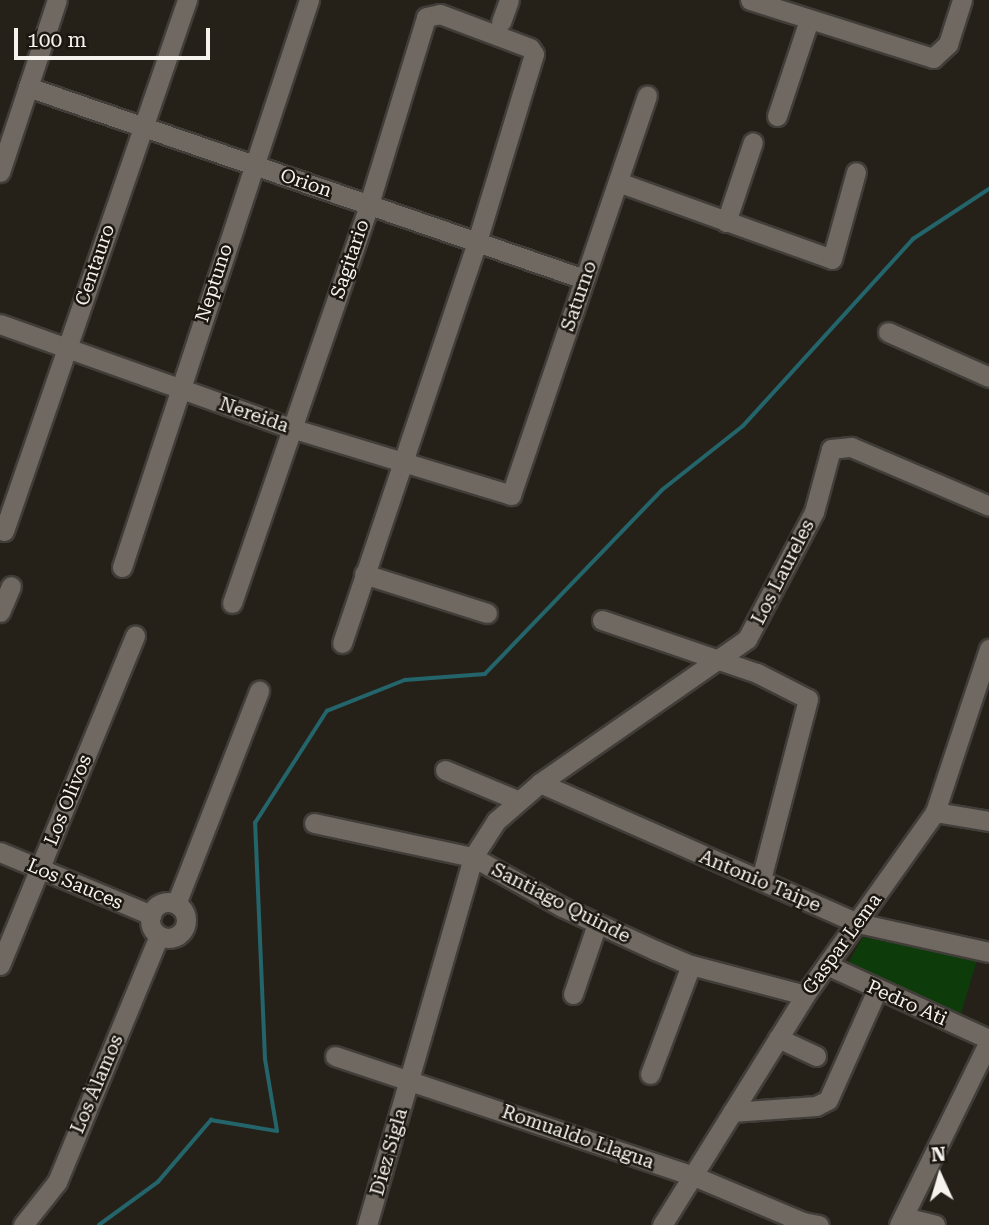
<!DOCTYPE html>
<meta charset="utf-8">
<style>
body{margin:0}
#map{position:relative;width:989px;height:1225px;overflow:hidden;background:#252119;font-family:"Roboto Serif",serif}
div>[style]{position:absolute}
.green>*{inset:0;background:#0d3c0a}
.stream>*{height:3.5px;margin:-1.75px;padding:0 1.75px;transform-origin:1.75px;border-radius:1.75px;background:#23656b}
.roads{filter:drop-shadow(2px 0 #413d38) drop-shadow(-2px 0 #413d38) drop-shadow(0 2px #413d38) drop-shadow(0 -2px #413d38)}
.minor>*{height:19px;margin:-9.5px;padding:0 9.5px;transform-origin:9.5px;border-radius:9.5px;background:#6f6961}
.minor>.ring{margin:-9.5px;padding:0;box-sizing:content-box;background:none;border:19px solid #6f6961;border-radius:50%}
span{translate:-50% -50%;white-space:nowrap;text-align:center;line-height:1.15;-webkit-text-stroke:5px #1c1710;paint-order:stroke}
.street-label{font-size:19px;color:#f6f3ee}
.north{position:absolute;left:905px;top:1141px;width:70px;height:70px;-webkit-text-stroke:5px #1c1710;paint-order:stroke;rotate:356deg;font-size:19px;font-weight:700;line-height:28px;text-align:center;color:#f6f3ee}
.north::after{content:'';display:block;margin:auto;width:24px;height:32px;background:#f6f3ee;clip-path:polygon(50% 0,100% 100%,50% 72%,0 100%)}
.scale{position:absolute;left:14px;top:28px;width:196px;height:32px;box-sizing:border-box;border:4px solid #f6f3ee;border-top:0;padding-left:9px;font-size:21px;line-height:24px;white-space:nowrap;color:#f6f3ee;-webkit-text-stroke:5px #1c1710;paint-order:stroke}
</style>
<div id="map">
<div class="green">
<div style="clip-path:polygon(863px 937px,977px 960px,959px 1020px,846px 967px)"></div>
</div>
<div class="stream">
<div style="left:99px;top:1225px;width:73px;rotate:-36.1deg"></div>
<div style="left:158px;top:1182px;width:82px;rotate:-49.5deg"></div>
<div style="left:211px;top:1120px;width:67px;rotate:9.5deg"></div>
<div style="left:277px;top:1131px;width:73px;rotate:-99.5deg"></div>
<div style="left:265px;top:1059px;width:236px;rotate:-92.4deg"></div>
<div style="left:255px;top:823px;width:133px;rotate:-57.3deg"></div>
<div style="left:327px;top:711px;width:84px;rotate:-21.7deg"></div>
<div style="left:405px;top:680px;width:80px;rotate:-4.3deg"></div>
<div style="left:485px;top:674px;width:255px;rotate:-46.1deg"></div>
<div style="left:662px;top:490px;width:103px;rotate:-38.3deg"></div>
<div style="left:743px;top:426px;width:253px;rotate:-47.7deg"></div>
<div style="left:913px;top:239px;width:91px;rotate:-33.3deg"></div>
</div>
<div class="roads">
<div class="minor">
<div style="left:750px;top:0;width:192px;rotate:17.6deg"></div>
<div style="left:933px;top:58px;width:21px;rotate:-43deg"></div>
<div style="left:948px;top:44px;width:46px;rotate:-72.3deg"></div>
<div style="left:501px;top:22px;width:23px;rotate:-70deg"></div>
<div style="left:28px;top:87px;width:588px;rotate:19.05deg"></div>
<div style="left:777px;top:116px;width:101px;rotate:-71.6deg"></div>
<div style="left:0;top:172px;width:181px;rotate:-71.7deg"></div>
<div style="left:618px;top:182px;width:227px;rotate:19.8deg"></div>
<div style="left:832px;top:259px;width:90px;rotate:-74.6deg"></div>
<div style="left:726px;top:222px;width:84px;rotate:-71.4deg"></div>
<div style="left:0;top:324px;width:309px;rotate:19.7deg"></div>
<div style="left:291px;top:428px;width:230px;rotate:16.9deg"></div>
<div style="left:511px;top:495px;width:422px;rotate:-71.2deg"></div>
<div style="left:888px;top:332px;width:111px;rotate:24deg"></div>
<div style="left:4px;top:531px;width:562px;rotate:-70.98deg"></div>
<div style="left:122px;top:567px;width:597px;rotate:-71.75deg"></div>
<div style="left:364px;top:574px;width:129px;rotate:17.6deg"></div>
<div style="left:232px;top:603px;width:422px;rotate:-71deg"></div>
<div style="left:369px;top:204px;width:195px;rotate:-73deg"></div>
<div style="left:426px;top:17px;width:14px;rotate:-12deg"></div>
<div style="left:440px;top:14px;width:96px;rotate:20.7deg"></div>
<div style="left:530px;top:48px;width:7px;rotate:56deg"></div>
<div style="left:534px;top:54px;width:196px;rotate:106.9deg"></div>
<div style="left:477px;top:242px;width:423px;rotate:108.6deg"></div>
<div style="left:0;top:612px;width:28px;rotate:-67deg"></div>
<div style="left:602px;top:620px;width:164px;rotate:18.9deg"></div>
<div style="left:757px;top:673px;width:57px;rotate:27deg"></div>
<div style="left:808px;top:699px;width:187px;rotate:104.6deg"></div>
<div style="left:445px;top:770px;width:78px;rotate:22.6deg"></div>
<div style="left:540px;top:783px;width:347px;rotate:23.8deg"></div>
<div style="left:858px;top:923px;width:134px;rotate:12.5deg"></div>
<div style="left:935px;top:812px;width:55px;rotate:9.5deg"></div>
<div style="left:314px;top:823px;width:163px;rotate:12.1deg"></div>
<div style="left:473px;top:857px;width:102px;rotate:29.3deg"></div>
<div style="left:562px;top:907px;width:102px;rotate:24.8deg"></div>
<div style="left:655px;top:950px;width:39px;rotate:23deg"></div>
<div style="left:691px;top:965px;width:118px;rotate:14.7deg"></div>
<div style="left:0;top:852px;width:164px;rotate:22.6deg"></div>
<div class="ring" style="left:150px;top:902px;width:17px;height:17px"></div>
<div style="left:176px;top:904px;width:229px;rotate:-68.7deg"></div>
<div style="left:0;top:965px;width:356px;rotate:-67.7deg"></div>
<div style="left:827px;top:965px;width:178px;rotate:24.6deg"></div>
<div style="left:573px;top:994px;width:74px;rotate:-71.1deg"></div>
<div style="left:778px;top:1038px;width:42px;rotate:25.3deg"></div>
<div style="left:335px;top:1056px;width:381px;rotate:18.5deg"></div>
<div style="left:696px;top:1177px;width:116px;rotate:22.8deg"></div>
<div style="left:803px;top:1222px;width:16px;rotate:11deg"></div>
<div style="left:650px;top:1074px;width:116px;rotate:-69.4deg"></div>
<div style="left:732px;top:1112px;width:84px;rotate:-4.1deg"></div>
<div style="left:816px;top:1106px;width:13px;rotate:-27deg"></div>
<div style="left:828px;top:1100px;width:120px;rotate:-66deg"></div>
<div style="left:904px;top:1217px;width:32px;rotate:14deg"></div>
<div style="left:23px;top:1225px;width:55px;rotate:-51.7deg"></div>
<div style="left:57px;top:1182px;width:266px;rotate:-67.5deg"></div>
<div style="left:367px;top:1225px;width:383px;rotate:-73.9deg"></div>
<div style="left:473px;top:857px;width:43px;rotate:-57.4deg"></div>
<div style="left:496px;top:821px;width:58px;rotate:-40.8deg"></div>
<div style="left:540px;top:783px;width:252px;rotate:-34.8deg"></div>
<div style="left:747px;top:639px;width:144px;rotate:-62.2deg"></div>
<div style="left:814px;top:512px;width:65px;rotate:-74.9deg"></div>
<div style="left:831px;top:449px;width:20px;rotate:-6deg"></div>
<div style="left:851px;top:447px;width:150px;rotate:23.1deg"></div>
<div style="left:662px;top:1225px;width:271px;rotate:-58.1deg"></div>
<div style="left:805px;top:995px;width:224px;rotate:-54.6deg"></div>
<div style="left:935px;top:812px;width:172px;rotate:-71.7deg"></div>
<div style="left:899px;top:1225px;width:205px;rotate:-63.9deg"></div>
</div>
</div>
<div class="street-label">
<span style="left:306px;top:183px;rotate:19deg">Orion</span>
<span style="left:350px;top:259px;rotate:-71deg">Sagitario</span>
<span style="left:95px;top:265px;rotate:-71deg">Centauro</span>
<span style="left:214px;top:283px;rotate:-72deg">Neptuno</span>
<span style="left:579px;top:296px;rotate:-71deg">Saturno</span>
<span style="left:254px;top:415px;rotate:19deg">Nereida</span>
<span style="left:783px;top:572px;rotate:-63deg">Los Laureles</span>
<span style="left:68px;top:800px;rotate:-68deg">Los Olivos</span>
<span style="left:760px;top:881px;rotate:23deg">Antonio Taipe</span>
<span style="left:75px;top:884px;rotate:23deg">Los Sauces</span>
<span style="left:561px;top:903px;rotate:27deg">Santiago Quinde</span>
<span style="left:842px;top:944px;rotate:-54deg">Gaspar Lema</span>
<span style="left:907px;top:1003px;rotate:24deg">Pedro Ati</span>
<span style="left:97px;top:1084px;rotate:-67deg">Los Àlamos</span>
<span style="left:578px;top:1137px;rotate:19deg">Romualdo Llagua</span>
<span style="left:389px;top:1152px;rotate:-74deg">Diez Sigla</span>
</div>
<div class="north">N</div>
<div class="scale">100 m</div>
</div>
